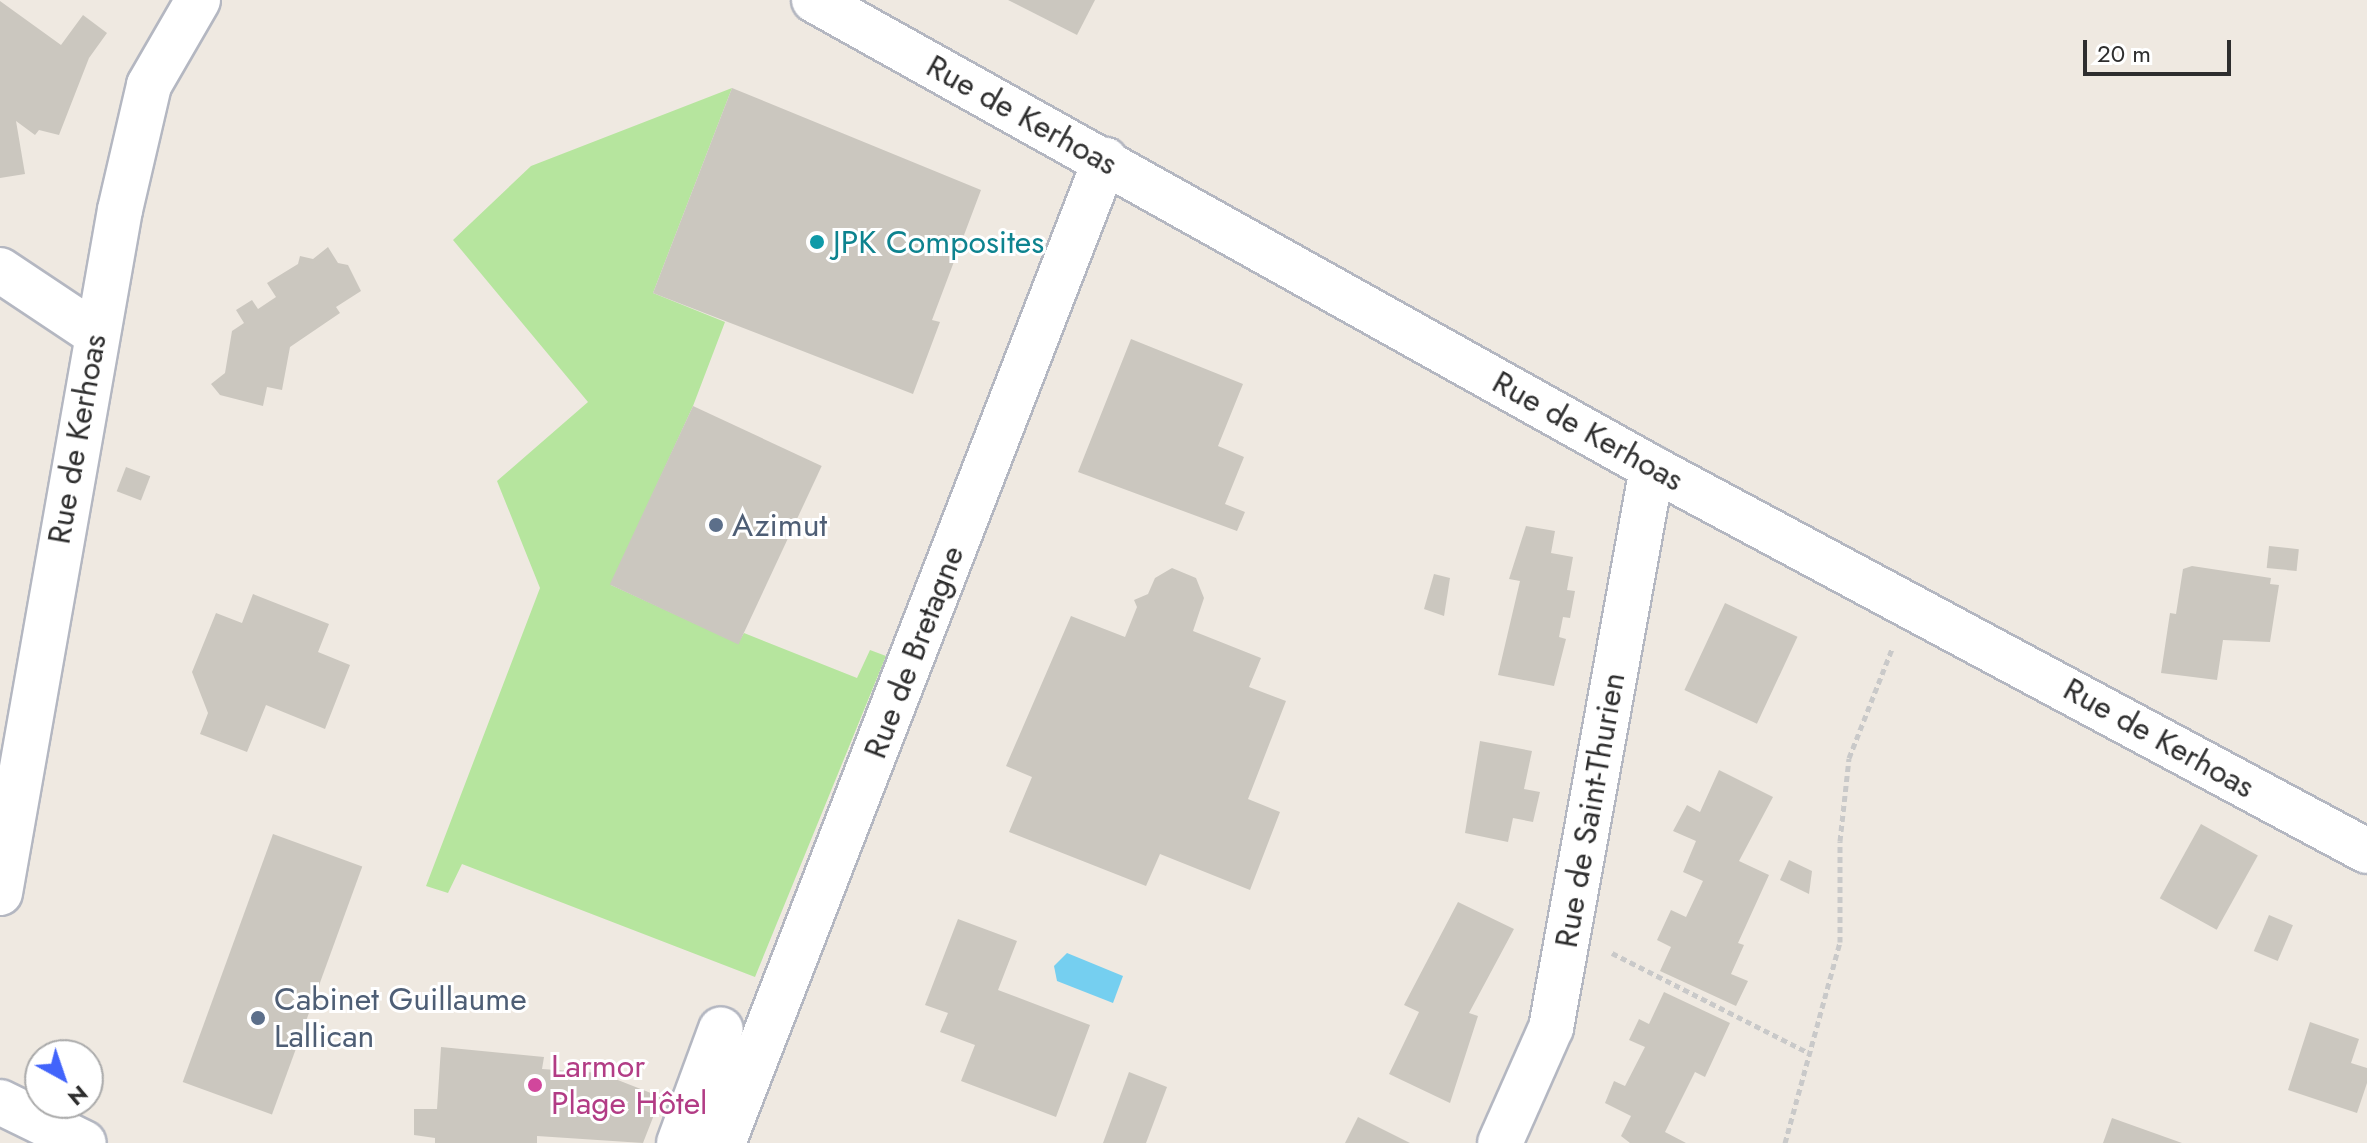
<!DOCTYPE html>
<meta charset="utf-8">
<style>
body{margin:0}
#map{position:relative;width:2367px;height:1143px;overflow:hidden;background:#efe9e1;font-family:Jost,sans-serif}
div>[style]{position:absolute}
.green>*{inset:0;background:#b6e59e}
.water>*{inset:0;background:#75cff0}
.building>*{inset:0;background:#cbc7bf;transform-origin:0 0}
.path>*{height:5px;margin-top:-2.5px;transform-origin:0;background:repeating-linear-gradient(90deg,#c9c9c9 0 6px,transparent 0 10px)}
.roads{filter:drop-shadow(2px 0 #b4b7c1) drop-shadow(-2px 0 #b4b7c1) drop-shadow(0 2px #b4b7c1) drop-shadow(0 -2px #b4b7c1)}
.minor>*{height:44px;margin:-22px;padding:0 22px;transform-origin:22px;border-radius:22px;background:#fff}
.dots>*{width:22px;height:22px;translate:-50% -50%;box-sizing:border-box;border:4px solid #fff;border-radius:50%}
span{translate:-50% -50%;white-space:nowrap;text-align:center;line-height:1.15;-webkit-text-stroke:6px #fff;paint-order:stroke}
.street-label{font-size:32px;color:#2e2e2e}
.culture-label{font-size:32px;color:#0d838f}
.left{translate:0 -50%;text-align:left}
.service-label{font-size:32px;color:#4e5e75}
.hotel-label{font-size:32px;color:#b23c85}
.north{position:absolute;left:24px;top:1039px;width:80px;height:80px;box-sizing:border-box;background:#fff;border:2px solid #ababab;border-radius:50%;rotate:140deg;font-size:22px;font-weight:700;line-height:32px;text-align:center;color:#2e2e2e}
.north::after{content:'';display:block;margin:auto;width:28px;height:36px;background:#4264fb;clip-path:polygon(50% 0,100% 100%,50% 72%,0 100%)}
.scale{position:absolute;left:2083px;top:40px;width:148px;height:36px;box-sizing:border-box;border:4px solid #2e2e2e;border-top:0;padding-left:10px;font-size:24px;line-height:28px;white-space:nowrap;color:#2e2e2e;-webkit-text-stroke:6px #fff;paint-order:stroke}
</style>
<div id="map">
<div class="green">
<div style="clip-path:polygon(732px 88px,653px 293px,725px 322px,693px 406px,611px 585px,738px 643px,744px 633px,857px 678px,870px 650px,886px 656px,755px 977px,462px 864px,448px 893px,426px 886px,540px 588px,497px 481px,588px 402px,453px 240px,531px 166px)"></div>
</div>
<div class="water">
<div style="clip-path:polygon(1067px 953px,1123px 976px,1113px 1003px,1057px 981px,1054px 966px)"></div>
</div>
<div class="building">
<div style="clip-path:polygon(1008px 0,1095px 0,1077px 35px)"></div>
<div style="clip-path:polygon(0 1px,61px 45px,83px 15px,107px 33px,89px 58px,59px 135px,39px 130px,35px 135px,16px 121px,25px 174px,0 178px)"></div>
<div style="clip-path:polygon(732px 88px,981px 190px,932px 320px,940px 322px,913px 394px,653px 293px)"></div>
<div style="clip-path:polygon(328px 247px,338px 263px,348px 265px,361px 291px,336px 307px,340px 313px,290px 347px,282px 390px,267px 387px,263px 406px,220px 395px,211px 384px,225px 373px,232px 331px,244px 323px,236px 310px,252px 300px,258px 309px,276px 297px,267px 283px,298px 264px,300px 256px,313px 259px)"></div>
<div style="clip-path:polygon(1131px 339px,1243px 384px,1218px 446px,1244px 457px,1225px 504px,1245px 512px,1237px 531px,1078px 472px)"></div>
<div style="left:693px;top:406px;width:142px;height:197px;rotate:25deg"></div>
<div style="left:126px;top:467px;width:26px;height:26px;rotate:21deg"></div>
<div style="clip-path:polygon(1526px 526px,1555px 531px,1551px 553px,1573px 557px,1567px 590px,1575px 591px,1570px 618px,1563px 617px,1559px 637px,1566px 639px,1554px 686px,1498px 675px,1520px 581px,1509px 579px)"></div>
<div style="left:2269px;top:546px;width:30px;height:22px;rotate:6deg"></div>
<div style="clip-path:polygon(2192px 566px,2271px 578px,2270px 584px,2279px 585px,2270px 642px,2223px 640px,2217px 680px,2161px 673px,2170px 613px,2176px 614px,2183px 569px)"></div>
<div style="clip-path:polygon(1172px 568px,1196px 578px,1204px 598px,1193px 631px,1261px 658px,1249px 687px,1286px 701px,1248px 799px,1280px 812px,1250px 890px,1160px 854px,1146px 886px,1009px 832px,1032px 777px,1006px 766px,1071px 616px,1125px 637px,1137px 607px,1134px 600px,1148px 594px,1155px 578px)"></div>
<div style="clip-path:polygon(1434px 574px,1450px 578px,1444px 616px,1424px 609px)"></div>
<div style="clip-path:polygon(253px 594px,329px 624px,318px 652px,350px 665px,325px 729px,266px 705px,247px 752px,200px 734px,208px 713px,192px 672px,216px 613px,242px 623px)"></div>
<div style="left:1725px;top:603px;width:80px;height:96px;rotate:25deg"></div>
<div style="clip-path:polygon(1480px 741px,1532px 751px,1524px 789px,1540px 792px,1533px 822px,1513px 818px,1508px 842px,1465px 833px)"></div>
<div style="clip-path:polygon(1719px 770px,1773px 797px,1739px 861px,1769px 875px,1738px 943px,1744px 945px,1731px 974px,1748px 981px,1736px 1006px,1660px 971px,1671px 947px,1657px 940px,1671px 910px,1686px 917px,1703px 881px,1683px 872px,1696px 841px,1673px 831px,1687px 805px,1700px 812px)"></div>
<div style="left:2201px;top:824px;width:65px;height:85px;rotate:29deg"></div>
<div style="left:273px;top:834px;width:95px;height:264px;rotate:20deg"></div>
<div style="clip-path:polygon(1789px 860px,1812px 871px,1809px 894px,1780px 880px)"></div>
<div style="clip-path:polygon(1458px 902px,1514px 929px,1469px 1013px,1478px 1016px,1450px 1103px,1389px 1074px,1419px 1012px,1404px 1005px)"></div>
<div style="left:2269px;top:915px;width:26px;height:39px;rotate:23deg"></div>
<div style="clip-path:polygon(958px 919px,1017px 941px,998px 990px,1090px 1025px,1056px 1117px,961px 1081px,975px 1045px,940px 1032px,948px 1013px,925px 1005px)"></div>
<div style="clip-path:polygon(1664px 992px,1730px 1023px,1705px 1077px,1695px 1072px,1665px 1132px,1686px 1143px,1630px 1143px,1621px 1136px,1631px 1116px,1605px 1103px,1614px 1081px,1625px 1086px,1645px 1047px,1629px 1040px,1639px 1019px,1649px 1024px)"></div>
<div style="clip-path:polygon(2310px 1022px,2359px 1039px,2351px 1063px,2367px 1068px,2367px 1083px,2357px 1113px,2288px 1090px)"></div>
<div style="clip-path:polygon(441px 1047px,544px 1057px,542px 1069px,600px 1073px,661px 1097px,643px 1143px,537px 1136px,537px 1143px,435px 1143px,435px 1138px,414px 1135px,414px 1109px,437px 1109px)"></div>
<div style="clip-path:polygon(1129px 1072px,1167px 1087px,1146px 1143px,1103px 1143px)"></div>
<div style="clip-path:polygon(1358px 1117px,1410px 1143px,1345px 1143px)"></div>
<div style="clip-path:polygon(2112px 1118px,2182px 1143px,2103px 1143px)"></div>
</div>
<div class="path">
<div style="left:1612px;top:953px;width:223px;rotate:26.9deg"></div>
<div style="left:1785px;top:1143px;width:208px;rotate:-74.7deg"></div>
<div style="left:1840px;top:942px;width:101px;rotate:-90deg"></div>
<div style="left:1840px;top:841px;width:83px;rotate:-83.8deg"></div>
<div style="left:1849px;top:758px;width:117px;rotate:-68.5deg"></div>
</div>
<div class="roads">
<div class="minor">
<div style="left:814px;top:0;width:960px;rotate:29.18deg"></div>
<div style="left:1652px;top:468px;width:811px;rotate:28.18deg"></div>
<div style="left:0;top:270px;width:115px;rotate:33.7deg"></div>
<div style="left:0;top:893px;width:693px;rotate:-80.04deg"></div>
<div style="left:120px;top:210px;width:128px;rotate:-76.9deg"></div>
<div style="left:149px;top:85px;width:98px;rotate:-60deg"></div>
<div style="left:0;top:1102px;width:93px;rotate:26deg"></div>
<div style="left:679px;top:1143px;width:121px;rotate:-69.8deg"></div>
<div style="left:723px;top:1143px;width:1055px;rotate:-68.76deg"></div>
<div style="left:1500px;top:1143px;width:126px;rotate:-66.1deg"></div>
<div style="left:1551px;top:1028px;width:569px;rotate:-79.78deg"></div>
</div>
</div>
<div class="dots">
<div style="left:817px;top:242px;background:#0f9aa8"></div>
<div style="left:716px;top:525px;background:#5c6f8a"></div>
<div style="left:258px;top:1018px;background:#5c6f8a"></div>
<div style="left:535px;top:1085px;background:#d1479c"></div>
</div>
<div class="street-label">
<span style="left:1022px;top:115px;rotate:29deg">Rue de Kerhoas</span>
<span style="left:1588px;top:431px;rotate:29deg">Rue de Kerhoas</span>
<span style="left:77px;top:439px;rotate:-80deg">Rue de Kerhoas</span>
<span style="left:914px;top:652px;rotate:-69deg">Rue de Bretagne</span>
<span style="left:2159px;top:738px;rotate:29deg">Rue de Kerhoas</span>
<span style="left:1590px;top:810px;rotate:-80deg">Rue de Saint-Thurien</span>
</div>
<div class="culture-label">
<span class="left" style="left:833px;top:242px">JPK Composites</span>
</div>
<div class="service-label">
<span class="left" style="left:732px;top:525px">Azimut</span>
<span class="left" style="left:274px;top:1018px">Cabinet Guillaume<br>Lallican</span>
</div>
<div class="hotel-label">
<span class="left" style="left:551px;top:1085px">Larmor<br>Plage Hôtel</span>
</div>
<div class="north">N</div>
<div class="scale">20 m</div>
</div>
